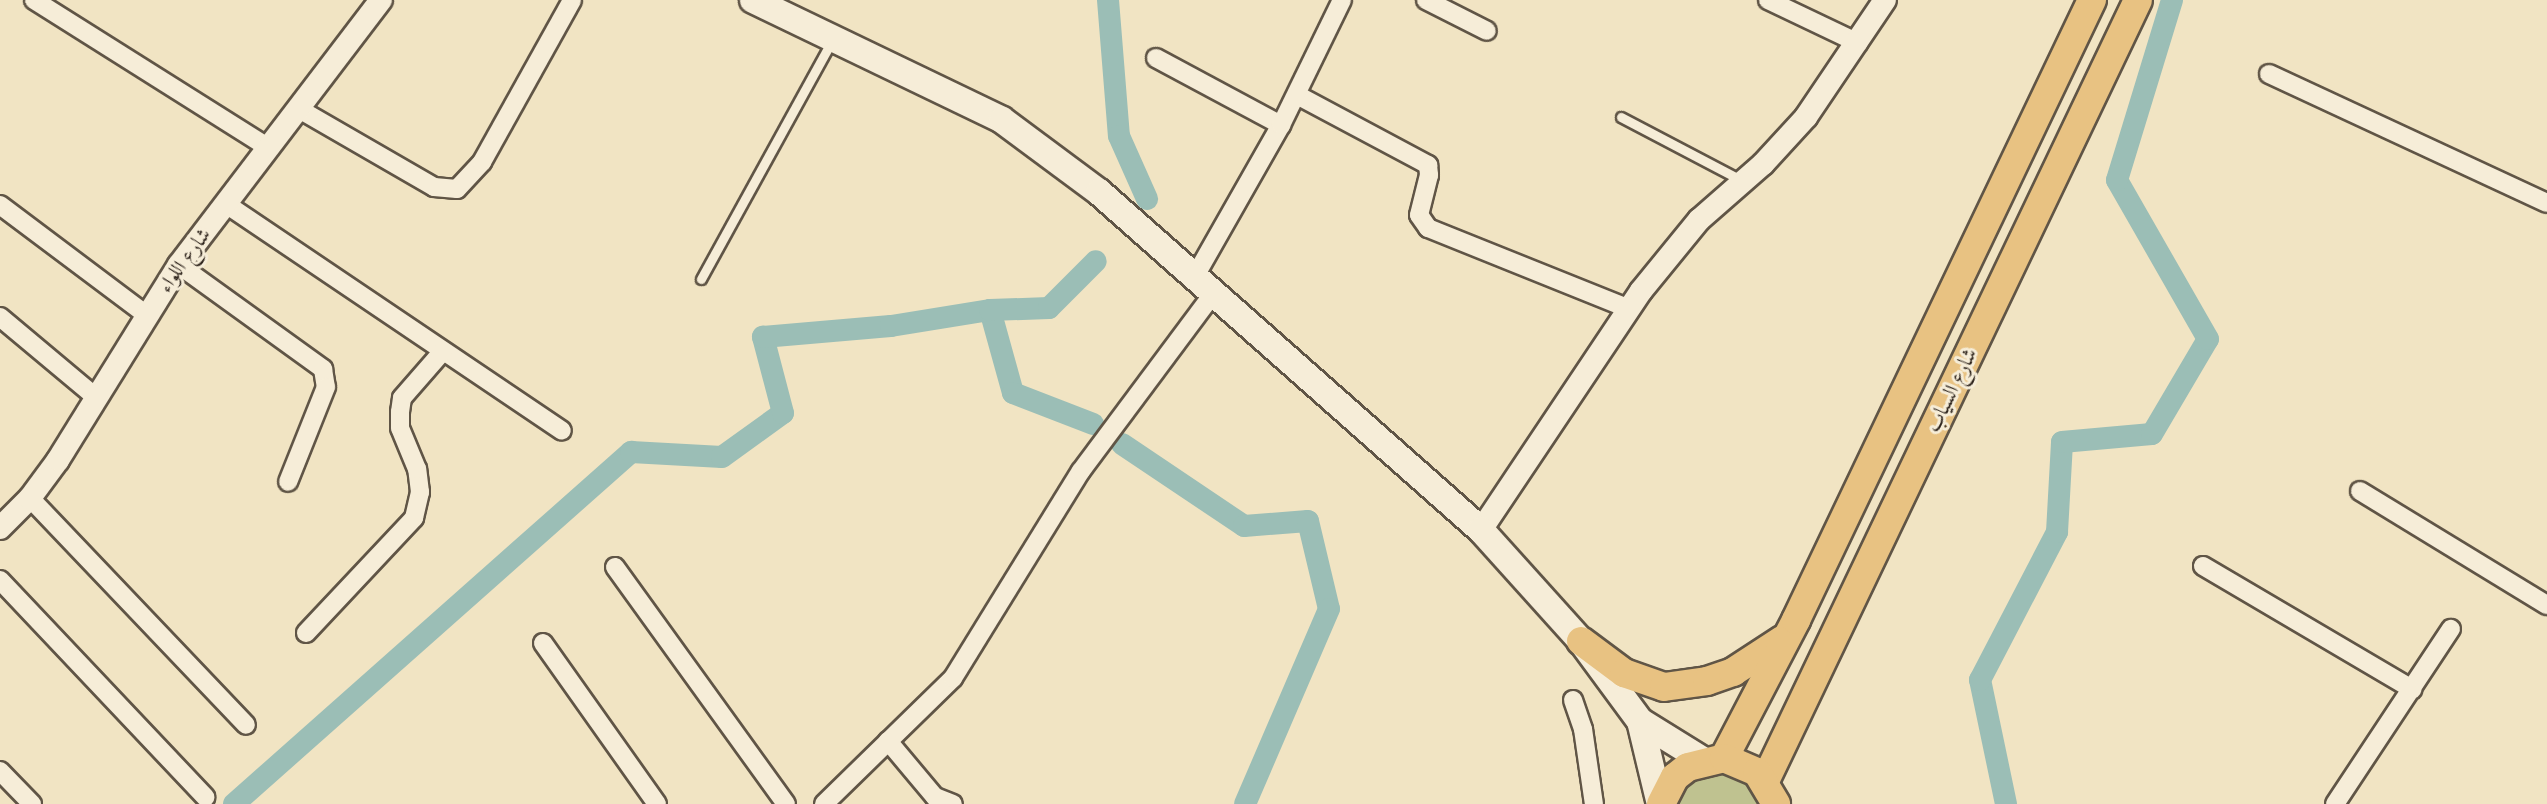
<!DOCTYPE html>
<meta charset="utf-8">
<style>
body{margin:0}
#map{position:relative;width:2547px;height:804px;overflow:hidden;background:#f1e4c3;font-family:"Gentium Book Plus",Amiri,serif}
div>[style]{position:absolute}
.green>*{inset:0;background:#bfc290}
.canal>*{height:22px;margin:-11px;padding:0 11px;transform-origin:11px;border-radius:11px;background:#9bbeb6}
.roads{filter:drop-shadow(2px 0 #605546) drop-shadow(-2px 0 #605546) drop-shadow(0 2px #605546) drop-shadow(0 -2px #605546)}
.service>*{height:9px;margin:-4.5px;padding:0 4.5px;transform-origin:4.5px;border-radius:4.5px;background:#f6edd8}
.minor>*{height:18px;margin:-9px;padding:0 9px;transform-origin:9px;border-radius:9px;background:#f6edd8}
.tertiary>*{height:22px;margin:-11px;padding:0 11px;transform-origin:11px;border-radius:11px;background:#f6edd8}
.secondary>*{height:26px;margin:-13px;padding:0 13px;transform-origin:13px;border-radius:13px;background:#f6edd8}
.primary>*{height:28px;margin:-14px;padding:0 14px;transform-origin:14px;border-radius:14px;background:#e8c282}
span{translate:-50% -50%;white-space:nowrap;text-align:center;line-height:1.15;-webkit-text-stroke:6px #f6edd8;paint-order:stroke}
.street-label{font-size:21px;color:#2f251d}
</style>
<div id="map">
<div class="green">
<div style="clip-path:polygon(1723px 770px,1740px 776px,1755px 788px,1763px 804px,1672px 804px,1687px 780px)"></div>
</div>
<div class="canal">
<div style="left:1108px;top:0;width:136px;rotate:85.4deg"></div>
<div style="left:1119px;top:136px;width:69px;rotate:66deg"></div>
<div style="left:990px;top:310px;width:86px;rotate:74.5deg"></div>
<div style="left:1013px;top:393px;width:86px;rotate:21.2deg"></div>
<div style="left:1122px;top:444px;width:147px;rotate:33.9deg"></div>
<div style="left:1244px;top:526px;width:64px;rotate:-4.5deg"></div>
<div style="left:1308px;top:521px;width:90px;rotate:76.6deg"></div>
<div style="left:1329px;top:609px;width:212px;rotate:113.3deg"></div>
<div style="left:234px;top:804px;width:531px;rotate:-41.56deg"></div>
<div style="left:631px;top:452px;width:91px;rotate:3.1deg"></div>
<div style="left:722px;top:457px;width:75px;rotate:-35.8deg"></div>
<div style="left:783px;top:413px;width:79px;rotate:-104.7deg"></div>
<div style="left:763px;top:337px;width:128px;rotate:-4.9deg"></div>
<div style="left:891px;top:326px;width:100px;rotate:-9.2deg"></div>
<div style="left:990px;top:310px;width:59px;rotate:-1.9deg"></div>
<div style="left:1049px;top:308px;width:66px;rotate:-45deg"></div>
<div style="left:2006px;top:804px;width:127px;rotate:-101.8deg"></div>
<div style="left:1980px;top:680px;width:167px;rotate:-62.5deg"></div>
<div style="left:2057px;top:532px;width:90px;rotate:-86.8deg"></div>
<div style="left:2062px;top:442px;width:90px;rotate:-5.1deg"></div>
<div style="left:2152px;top:434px;width:110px;rotate:-59.5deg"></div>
<div style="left:2208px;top:339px;width:183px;rotate:-119.8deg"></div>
<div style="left:2117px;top:180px;width:188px;rotate:-73deg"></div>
</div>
<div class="roads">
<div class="service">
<div style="left:1621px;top:117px;width:138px;rotate:27.7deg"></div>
<div style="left:701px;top:279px;width:272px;rotate:-61.2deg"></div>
</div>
<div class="minor">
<div style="left:34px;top:0;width:275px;rotate:32.2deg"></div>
<div style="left:1426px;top:0;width:68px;rotate:26.9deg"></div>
<div style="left:1768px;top:0;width:100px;rotate:25.5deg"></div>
<div style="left:1156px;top:58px;width:142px;rotate:28.2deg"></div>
<div style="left:2269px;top:74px;width:306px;rotate:24.9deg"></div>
<div style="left:1297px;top:95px;width:149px;rotate:28.1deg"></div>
<div style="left:1428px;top:165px;width:10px;rotate:84deg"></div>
<div style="left:1429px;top:175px;width:41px;rotate:104deg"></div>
<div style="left:1419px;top:215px;width:16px;rotate:55deg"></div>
<div style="left:1428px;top:228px;width:217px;rotate:21.9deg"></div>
<div style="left:299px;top:109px;width:156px;rotate:30deg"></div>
<div style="left:434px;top:187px;width:23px;rotate:5deg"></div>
<div style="left:457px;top:189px;width:37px;rotate:-47deg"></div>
<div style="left:482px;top:162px;width:185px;rotate:-60.9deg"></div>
<div style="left:226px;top:204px;width:405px;rotate:34deg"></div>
<div style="left:0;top:205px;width:181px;rotate:36.9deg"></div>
<div style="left:179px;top:265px;width:178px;rotate:35.8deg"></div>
<div style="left:323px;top:369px;width:18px;rotate:81deg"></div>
<div style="left:326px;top:387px;width:102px;rotate:111.8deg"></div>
<div style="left:1194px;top:278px;width:176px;rotate:-60.4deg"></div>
<div style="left:1281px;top:125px;width:139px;rotate:-64deg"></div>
<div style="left:0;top:317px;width:126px;rotate:39.9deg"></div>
<div style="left:2360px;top:491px;width:219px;rotate:31.4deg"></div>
<div style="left:30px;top:498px;width:313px;rotate:46.4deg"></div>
<div style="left:2203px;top:566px;width:243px;rotate:30.5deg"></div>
<div style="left:615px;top:567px;width:292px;rotate:54.2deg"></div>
<div style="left:0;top:580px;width:299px;rotate:46.6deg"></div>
<div style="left:306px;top:633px;width:158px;rotate:-46.8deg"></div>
<div style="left:414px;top:518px;width:27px;rotate:-77deg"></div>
<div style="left:420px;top:492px;width:23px;rotate:-97deg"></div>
<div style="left:417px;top:469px;width:44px;rotate:-112.5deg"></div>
<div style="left:400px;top:428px;width:16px;rotate:-90deg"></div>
<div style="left:400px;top:412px;width:14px;rotate:-82deg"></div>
<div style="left:402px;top:398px;width:62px;rotate:-48.9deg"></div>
<div style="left:543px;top:643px;width:197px;rotate:54.7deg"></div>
<div style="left:1573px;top:700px;width:31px;rotate:71deg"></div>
<div style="left:1583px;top:729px;width:76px;rotate:81.7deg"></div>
<div style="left:888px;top:741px;width:73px;rotate:50deg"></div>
<div style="left:935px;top:797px;width:19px;rotate:21deg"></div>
<div style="left:0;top:771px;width:46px;rotate:45.9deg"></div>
<div style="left:824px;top:804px;width:180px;rotate:-44.3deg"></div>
<div style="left:953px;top:678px;width:243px;rotate:-58.3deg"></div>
<div style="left:1081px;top:471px;width:219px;rotate:-53.3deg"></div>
<div style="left:2335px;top:804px;width:210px;rotate:-56.5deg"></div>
</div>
<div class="tertiary">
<div style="left:0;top:528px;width:42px;rotate:-45deg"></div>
<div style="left:30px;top:498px;width:47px;rotate:-53.6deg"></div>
<div style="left:58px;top:460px;width:229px;rotate:-58.2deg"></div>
<div style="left:179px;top:265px;width:333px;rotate:-52.7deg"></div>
<div style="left:1481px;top:530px;width:288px;rotate:-56.2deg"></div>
<div style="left:1641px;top:291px;width:92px;rotate:-50.8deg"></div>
<div style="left:1699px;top:220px;width:85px;rotate:-41.2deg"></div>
<div style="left:1763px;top:164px;width:64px;rotate:-47.5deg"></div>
<div style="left:1806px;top:117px;width:141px;rotate:-56deg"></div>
</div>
<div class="secondary">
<div style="left:753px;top:0;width:276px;rotate:25.7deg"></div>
<div style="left:1002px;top:120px;width:121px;rotate:36.6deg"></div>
<div style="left:1099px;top:192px;width:510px;rotate:41.5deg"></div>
<div style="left:1481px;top:530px;width:149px;rotate:48deg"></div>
<div style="left:1581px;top:641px;width:99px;rotate:53.6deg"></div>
<div style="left:1640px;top:721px;width:74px;rotate:31.8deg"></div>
<div style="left:1640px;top:721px;width:85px;rotate:76.5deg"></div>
</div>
<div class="primary">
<div style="left:1581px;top:641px;width:54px;rotate:36.7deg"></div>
<div style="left:1624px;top:673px;width:42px;rotate:19.3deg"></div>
<div style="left:1664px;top:687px;width:43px;rotate:-7.9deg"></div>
<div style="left:1707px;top:681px;width:28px;rotate:-19deg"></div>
<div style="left:1733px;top:672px;width:59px;rotate:-33.1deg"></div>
<div style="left:1724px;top:758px;width:156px;rotate:-62.4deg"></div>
<div style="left:1796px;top:620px;width:687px;rotate:-64.48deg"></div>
<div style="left:1765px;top:781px;width:865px;rotate:-64.47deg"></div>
<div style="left:1661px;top:804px;width:30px;rotate:-63deg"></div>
<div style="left:1675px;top:777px;width:16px;rotate:-38deg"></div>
<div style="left:1688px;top:767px;width:37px;rotate:-14deg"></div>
<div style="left:1724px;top:758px;width:36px;rotate:23deg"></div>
<div style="left:1757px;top:772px;width:37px;rotate:59deg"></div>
</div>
</div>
<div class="street-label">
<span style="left:184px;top:260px;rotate:-54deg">شارع اللواء</span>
<span style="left:1951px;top:390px;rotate:-64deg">شارع السياب</span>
</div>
</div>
